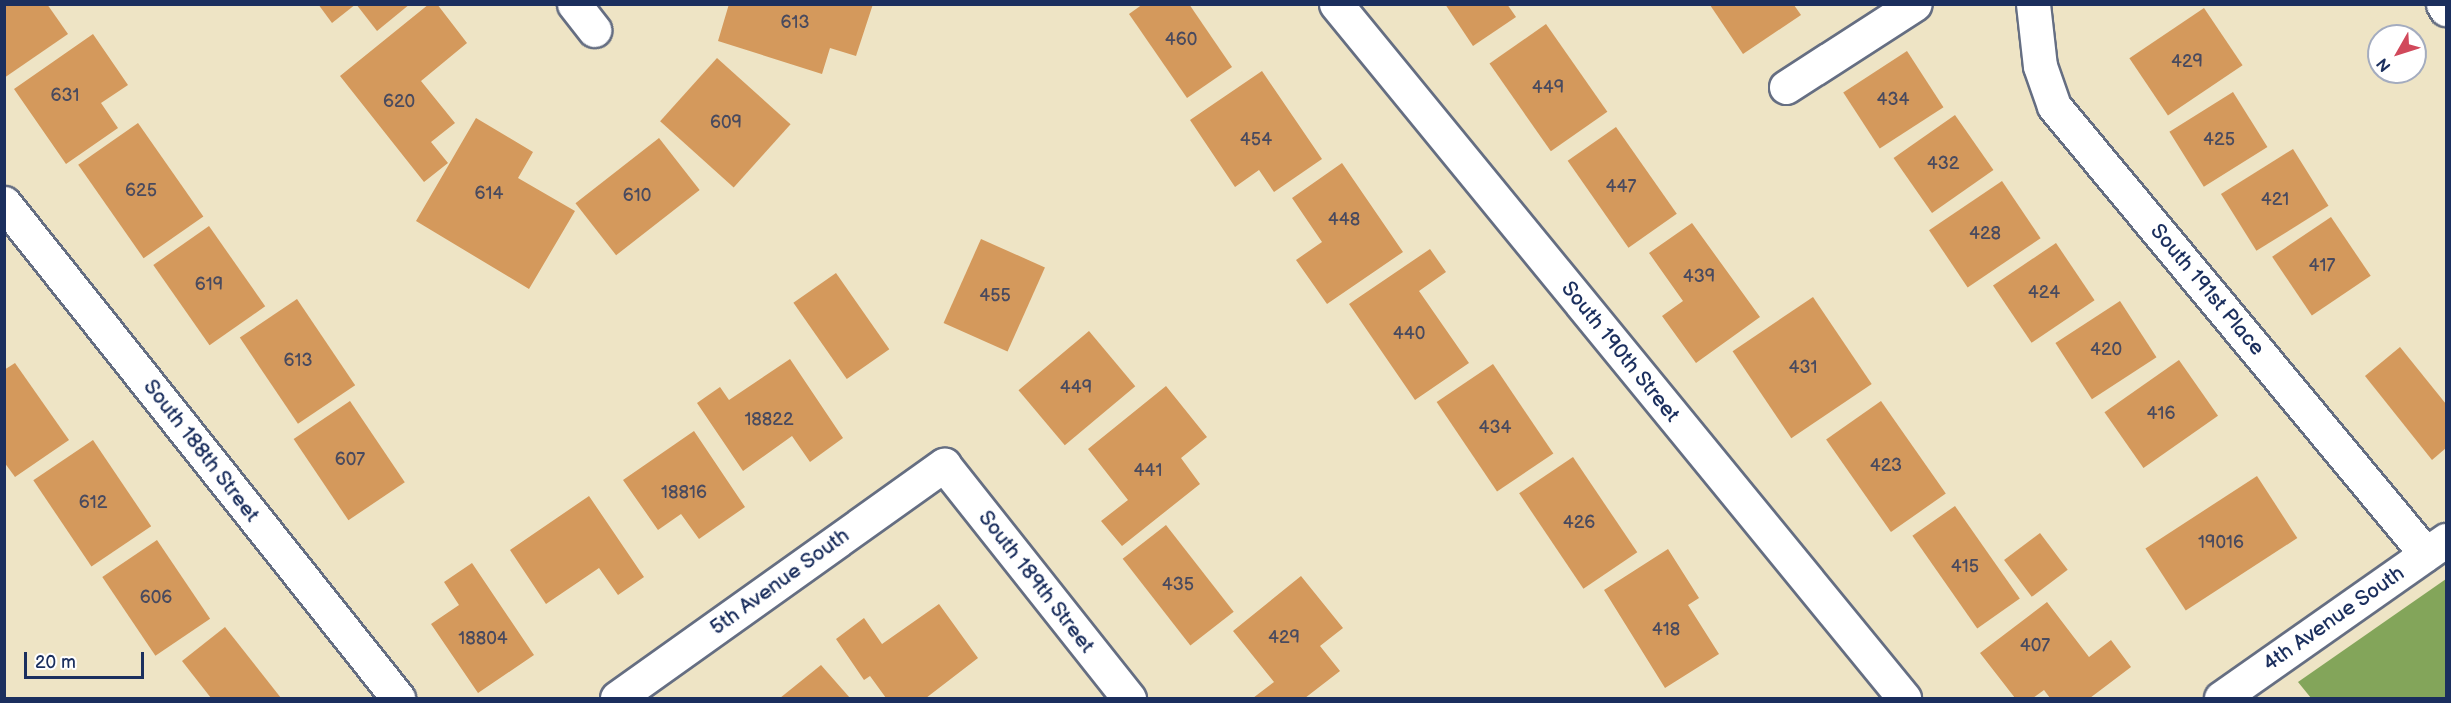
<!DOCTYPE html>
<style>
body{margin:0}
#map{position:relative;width:2451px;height:703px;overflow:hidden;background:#eee4c5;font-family:"Balsamiq Sans",sans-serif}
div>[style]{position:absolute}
.forest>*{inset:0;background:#83a55a}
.building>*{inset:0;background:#d4995c;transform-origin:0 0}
.roads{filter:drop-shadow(2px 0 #656e82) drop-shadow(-2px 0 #656e82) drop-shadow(0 2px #656e82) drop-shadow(0 -2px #656e82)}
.minor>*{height:33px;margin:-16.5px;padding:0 16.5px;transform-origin:16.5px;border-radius:16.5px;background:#fff}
span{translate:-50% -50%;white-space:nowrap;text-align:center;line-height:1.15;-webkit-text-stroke:4.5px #fff;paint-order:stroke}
.number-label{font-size:18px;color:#494a5e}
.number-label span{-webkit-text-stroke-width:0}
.street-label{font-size:21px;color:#1b2f5e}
.frame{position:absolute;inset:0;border:6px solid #1b2f5e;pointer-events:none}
.north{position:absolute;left:2367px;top:24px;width:60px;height:60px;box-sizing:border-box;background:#fff;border:2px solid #a4acbf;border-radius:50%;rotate:231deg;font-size:16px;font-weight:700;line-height:24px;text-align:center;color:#1b2f5e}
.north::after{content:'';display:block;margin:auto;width:21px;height:27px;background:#d1495b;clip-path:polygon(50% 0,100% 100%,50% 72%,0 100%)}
.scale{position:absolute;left:24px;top:652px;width:120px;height:27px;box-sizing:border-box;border:3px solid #1b2f5e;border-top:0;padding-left:8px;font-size:18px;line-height:21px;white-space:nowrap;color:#1b2f5e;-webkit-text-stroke:4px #fff;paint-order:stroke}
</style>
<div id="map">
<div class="forest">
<div style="clip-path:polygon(2446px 579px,2446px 698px,2311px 698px,2298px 682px)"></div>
</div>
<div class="building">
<div style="clip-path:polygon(4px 4px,47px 4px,68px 34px,4px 78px)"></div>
<div style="clip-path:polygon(318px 4px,356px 4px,332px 23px)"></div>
<div style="clip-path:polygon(356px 4px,410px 4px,377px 31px)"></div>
<div style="clip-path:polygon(429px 4px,437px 4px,467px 43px,421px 81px,455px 123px,431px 142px,448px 163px,424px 182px,340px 76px)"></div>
<div style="clip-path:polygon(729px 4px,873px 4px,856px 56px,830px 48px,822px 74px,718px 41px)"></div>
<div style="clip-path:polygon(1143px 4px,1189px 4px,1232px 67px,1187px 98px,1129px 14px)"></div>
<div style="clip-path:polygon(1445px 4px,1507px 4px,1516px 17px,1473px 46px)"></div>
<div style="clip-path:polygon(1710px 5px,1794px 5px,1801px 15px,1743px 54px)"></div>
<div style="left:2204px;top:8px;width:69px;height:90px;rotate:56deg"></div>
<div style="left:1546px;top:24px;width:107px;height:69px;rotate:55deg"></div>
<div style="clip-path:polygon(93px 34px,128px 85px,101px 103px,118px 128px,66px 164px,14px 89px)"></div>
<div style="left:1907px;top:51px;width:67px;height:76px;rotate:57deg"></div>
<div style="left:717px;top:58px;width:99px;height:85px;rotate:42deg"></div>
<div style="clip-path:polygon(1262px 71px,1322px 159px,1274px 192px,1259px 170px,1235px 187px,1190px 120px)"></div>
<div style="left:2233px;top:92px;width:65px;height:75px;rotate:58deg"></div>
<div style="left:1955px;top:115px;width:67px;height:75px;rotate:55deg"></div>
<div style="clip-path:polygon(476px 118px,533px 152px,518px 178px,575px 211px,529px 289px,416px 221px)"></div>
<div style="left:138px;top:123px;width:114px;height:73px;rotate:55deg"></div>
<div style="left:1616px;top:127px;width:106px;height:59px;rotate:55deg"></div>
<div style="left:659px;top:138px;width:66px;height:106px;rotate:52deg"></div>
<div style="left:2293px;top:149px;width:67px;height:85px;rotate:58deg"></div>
<div style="clip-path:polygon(1342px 163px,1403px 252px,1327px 304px,1296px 260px,1322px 242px,1292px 198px)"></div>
<div style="left:2002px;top:181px;width:69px;height:88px;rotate:56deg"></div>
<div style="left:2331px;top:217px;width:71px;height:71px;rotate:56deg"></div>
<div style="clip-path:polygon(1692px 223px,1760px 317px,1696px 363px,1662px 316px,1683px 301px,1649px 253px)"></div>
<div style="left:209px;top:226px;width:98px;height:68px;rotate:55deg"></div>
<div style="left:981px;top:239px;width:70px;height:92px;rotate:24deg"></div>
<div style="left:2056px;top:243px;width:69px;height:76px;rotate:56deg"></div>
<div style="clip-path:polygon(1430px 249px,1446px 272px,1419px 291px,1469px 363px,1415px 400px,1349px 304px)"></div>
<div style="left:836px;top:273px;width:93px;height:52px;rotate:55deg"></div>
<div style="left:1813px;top:297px;width:105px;height:97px;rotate:56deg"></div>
<div style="left:297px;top:299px;width:104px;height:69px;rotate:56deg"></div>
<div style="left:2120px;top:301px;width:67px;height:77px;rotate:57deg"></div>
<div style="left:1089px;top:331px;width:72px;height:92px;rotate:50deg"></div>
<div style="clip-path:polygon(2400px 347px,2446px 404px,2446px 448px,2432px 460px,2365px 376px)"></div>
<div style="clip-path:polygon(790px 359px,843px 438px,810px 462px,792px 436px,743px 471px,697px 403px,720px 387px,729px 400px)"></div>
<div style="left:2179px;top:360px;width:68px;height:91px;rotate:55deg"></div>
<div style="clip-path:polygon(15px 363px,69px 440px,15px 477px,4px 462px,4px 370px)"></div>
<div style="left:1493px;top:364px;width:108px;height:68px;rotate:56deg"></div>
<div style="clip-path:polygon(1166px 386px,1207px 437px,1181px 458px,1200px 484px,1122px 546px,1101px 521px,1128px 500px,1088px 449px)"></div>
<div style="left:350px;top:401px;width:98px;height:68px;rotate:56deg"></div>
<div style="left:1881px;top:401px;width:113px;height:67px;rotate:55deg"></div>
<div style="clip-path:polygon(694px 431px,745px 507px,699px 539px,681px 514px,658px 530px,623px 480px)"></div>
<div style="left:93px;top:440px;width:104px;height:72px;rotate:56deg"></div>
<div style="left:1573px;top:457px;width:115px;height:65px;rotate:56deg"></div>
<div style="left:2257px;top:476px;width:74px;height:133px;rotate:57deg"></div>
<div style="clip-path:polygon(589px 496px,644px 577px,618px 595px,599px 568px,546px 604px,510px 550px)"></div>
<div style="left:1955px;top:506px;width:113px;height:52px;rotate:55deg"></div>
<div style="left:1166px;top:525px;width:110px;height:55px;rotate:52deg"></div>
<div style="left:2040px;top:533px;width:46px;height:45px;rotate:53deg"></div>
<div style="left:157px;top:540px;width:95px;height:66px;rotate:56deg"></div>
<div style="clip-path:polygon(1668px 549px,1699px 598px,1688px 605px,1719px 654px,1665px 688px,1604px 590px)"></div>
<div style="clip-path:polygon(472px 563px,534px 655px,478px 693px,431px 624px,459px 605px,444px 582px)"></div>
<div style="clip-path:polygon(1301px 576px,1343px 628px,1320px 646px,1340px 671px,1305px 698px,1253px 698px,1274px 682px,1233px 631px)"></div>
<div style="clip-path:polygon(2047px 602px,2089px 657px,2111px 640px,2131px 667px,2090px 698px,2050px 698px,2044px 690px,2033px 698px,2015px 698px,1980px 653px)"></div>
<div style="clip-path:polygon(939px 604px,978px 658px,926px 698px,886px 698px,870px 676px,864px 680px,836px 639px,864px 618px,882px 644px)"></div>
<div style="clip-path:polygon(225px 627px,281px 698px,211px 698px,182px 661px)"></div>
<div style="clip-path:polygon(821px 665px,850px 698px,780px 698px)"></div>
</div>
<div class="roads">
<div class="minor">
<div style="left:574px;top:4px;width:33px;rotate:52deg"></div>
<div style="left:1336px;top:4px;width:897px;rotate:50.7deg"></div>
<div style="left:2033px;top:4px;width:62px;rotate:83.6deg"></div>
<div style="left:2040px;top:66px;width:42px;rotate:70.7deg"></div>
<div style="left:2054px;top:106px;width:582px;rotate:50.3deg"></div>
<div style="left:2443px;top:4px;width:6px;rotate:59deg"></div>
<div style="left:1786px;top:87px;width:153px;rotate:-32.8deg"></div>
<div style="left:4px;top:203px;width:633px;rotate:51.48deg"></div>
<div style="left:617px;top:698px;width:402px;rotate:-35.5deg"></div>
<div style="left:944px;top:465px;width:298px;rotate:51.6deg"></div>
<div style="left:2221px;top:698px;width:275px;rotate:-35.1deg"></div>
</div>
</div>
<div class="number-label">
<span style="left:795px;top:23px">613</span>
<span style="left:1181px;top:40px">460</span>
<span style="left:2187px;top:62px">429</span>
<span style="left:1548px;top:88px">449</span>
<span style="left:65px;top:96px">631</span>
<span style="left:1893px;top:100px">434</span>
<span style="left:399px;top:102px">620</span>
<span style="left:726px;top:123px">609</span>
<span style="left:1256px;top:140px">454</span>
<span style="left:2219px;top:140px">425</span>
<span style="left:1943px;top:164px">432</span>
<span style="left:1621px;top:187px">447</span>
<span style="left:141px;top:191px">625</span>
<span style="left:489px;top:194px">614</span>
<span style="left:637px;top:196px">610</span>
<span style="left:2275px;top:200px">421</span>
<span style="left:1344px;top:220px">448</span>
<span style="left:1985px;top:234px">428</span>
<span style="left:2322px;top:266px">417</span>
<span style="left:1699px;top:277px">439</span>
<span style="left:209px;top:285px">619</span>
<span style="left:2044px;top:293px">424</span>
<span style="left:995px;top:296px">455</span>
<span style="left:1409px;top:334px">440</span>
<span style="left:2106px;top:350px">420</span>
<span style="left:298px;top:361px">613</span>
<span style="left:1803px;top:368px">431</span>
<span style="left:1076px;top:388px">449</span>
<span style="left:2161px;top:414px">416</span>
<span style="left:769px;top:420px">18822</span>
<span style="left:1495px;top:428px">434</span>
<span style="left:350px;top:460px">607</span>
<span style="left:1886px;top:466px">423</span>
<span style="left:1148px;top:471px">441</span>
<span style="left:684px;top:493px">18816</span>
<span style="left:93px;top:503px">612</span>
<span style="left:1579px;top:523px">426</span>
<span style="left:2221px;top:543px">19016</span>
<span style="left:1965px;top:567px">415</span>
<span style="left:1178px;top:585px">435</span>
<span style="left:156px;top:598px">606</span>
<span style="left:1666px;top:630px">418</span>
<span style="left:1284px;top:638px">429</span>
<span style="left:483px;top:639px">18804</span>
<span style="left:2035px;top:646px">407</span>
</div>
<div class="street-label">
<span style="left:2207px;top:290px;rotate:50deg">South 191st Place</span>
<span style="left:1620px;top:352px;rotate:51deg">South 190th Street</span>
<span style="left:201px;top:451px;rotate:52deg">South 188th Street</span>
<span style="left:780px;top:582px;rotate:-36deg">5th Avenue South</span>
<span style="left:1036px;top:582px;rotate:52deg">South 189th Street</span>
<span style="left:2334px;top:619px;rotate:-35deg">4th Avenue South</span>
</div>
<div class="frame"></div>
<div class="north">N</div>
<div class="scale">20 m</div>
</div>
